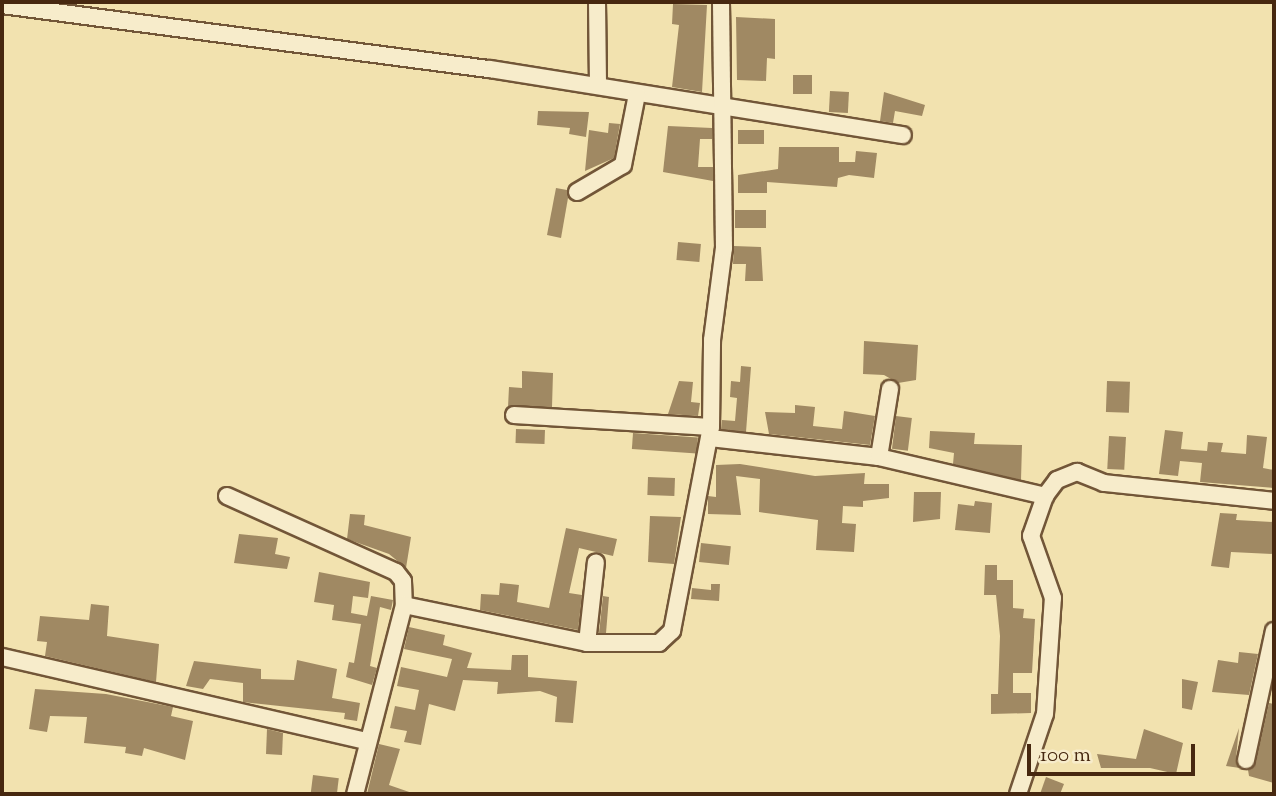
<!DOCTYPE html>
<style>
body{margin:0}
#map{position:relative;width:1276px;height:796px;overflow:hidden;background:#f2e2af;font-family:"Sorts Mill Goudy",serif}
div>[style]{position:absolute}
.building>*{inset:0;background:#a08963;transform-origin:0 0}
.roads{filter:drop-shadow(2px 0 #725638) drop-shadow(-2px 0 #725638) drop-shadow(0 2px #725638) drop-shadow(0 -2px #725638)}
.minor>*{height:16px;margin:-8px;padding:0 8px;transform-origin:8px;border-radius:8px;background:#f7eccb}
span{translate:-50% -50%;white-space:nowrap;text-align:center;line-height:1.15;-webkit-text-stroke:5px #f7eccb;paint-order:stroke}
.frame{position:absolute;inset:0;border:4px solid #472810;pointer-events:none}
.scale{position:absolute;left:1027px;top:744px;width:168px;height:32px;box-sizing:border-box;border:4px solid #472810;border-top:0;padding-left:9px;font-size:21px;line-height:24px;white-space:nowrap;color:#472810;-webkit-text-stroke:5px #f7eccb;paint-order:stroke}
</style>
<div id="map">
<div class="building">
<div style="clip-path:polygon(673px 4px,707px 5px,702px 92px,672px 87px,679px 25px,672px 24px)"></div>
<div style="clip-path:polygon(736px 17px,775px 19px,775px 59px,767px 58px,766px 81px,737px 80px)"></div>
<div style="left:793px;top:75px;width:19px;height:19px"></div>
<div style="left:830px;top:91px;width:19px;height:21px;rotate:3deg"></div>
<div style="clip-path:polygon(884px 92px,925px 105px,922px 116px,895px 111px,893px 123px,880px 121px)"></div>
<div style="clip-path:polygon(538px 111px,589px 112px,586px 137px,569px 134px,570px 128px,537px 125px)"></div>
<div style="clip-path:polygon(609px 123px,620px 124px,614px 158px,585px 171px,589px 130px,608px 133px)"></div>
<div style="clip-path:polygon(668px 126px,712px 128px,712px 139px,700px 139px,698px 167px,713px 167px,713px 181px,663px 172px)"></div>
<div style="left:738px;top:130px;width:26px;height:14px"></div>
<div style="clip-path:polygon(779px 147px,839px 147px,839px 162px,855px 162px,856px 151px,877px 153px,874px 178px,849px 175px,838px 178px,837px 187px,767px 182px,767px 193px,738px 193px,738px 175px,778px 169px)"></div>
<div style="clip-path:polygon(556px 188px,567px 190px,568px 198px,561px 238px,547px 235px)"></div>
<div style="left:735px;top:210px;width:31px;height:18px"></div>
<div style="left:678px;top:242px;width:23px;height:18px;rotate:5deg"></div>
<div style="clip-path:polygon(734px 246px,761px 247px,763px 281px,745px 281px,746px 264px,733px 264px)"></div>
<div style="clip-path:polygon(864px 341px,918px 345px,916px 380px,898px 383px,884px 375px,863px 374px)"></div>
<div style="clip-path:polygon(741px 366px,751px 367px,746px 432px,721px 429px,722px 420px,735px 421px,737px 398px,730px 397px,731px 381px,740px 382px)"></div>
<div style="clip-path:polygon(522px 371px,553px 373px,552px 407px,508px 407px,509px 387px,522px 388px)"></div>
<div style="clip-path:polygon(679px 381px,693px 382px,691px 402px,700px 403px,698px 416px,668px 414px)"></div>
<div style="left:1107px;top:381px;width:23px;height:31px;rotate:2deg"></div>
<div style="clip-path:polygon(795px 405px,815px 407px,813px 426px,842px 429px,844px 411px,875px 416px,870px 445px,769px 434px,765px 412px,795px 413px)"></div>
<div style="left:896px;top:416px;width:16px;height:33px;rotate:7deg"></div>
<div style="left:516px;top:429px;width:29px;height:14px;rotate:2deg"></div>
<div style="clip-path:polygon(1165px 430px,1183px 432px,1181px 449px,1207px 451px,1208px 442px,1223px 443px,1221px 452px,1246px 454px,1247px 435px,1267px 437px,1263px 468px,1274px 470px,1274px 488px,1200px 482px,1202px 463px,1180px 461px,1178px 476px,1159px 474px)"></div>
<div style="clip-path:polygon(930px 431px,975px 433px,974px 444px,1022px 445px,1021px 480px,953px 464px,954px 453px,929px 448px)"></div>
<div style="left:633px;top:433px;width:65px;height:16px;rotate:4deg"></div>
<div style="left:1109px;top:436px;width:17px;height:33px;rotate:3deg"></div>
<div style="clip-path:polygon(740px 464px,815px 476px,865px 473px,864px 484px,889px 484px,889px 498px,863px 501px,863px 507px,843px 506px,842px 523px,856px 524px,854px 552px,816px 550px,818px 520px,759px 512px,760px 479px,736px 476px,741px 515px,708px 514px,708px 496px,716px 497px,716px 465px)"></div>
<div style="left:648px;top:477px;width:27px;height:18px;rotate:2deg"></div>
<div style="clip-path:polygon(914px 492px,941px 492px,940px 519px,913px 522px)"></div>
<div style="clip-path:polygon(975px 501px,992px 503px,990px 533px,955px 530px,958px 504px,974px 506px)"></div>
<div style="clip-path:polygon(1220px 513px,1237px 514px,1236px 520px,1274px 522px,1274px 554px,1231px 552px,1229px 568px,1211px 566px)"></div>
<div style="clip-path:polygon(350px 514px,365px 515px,364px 525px,411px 537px,406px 568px,389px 554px,347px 539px)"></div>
<div style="clip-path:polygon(650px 516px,681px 517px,674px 564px,648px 562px)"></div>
<div style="clip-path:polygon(566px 528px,617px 539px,613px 556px,579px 548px,569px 593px,582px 595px,578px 630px,480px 610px,481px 594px,499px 595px,500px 583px,519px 585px,517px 602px,549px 608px)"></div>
<div style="clip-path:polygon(239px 534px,278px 538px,275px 554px,290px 557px,287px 569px,234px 563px)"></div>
<div style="left:701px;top:543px;width:30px;height:19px;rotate:6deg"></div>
<div style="clip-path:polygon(985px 565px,997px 565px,997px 580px,1013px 580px,1013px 608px,1024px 609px,1023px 618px,1035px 619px,1032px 673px,1013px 673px,1013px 693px,1031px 693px,1031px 713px,991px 714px,991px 694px,998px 694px,1000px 636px,996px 595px,984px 595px)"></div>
<div style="clip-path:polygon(319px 572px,370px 582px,368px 598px,353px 596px,351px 613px,367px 616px,371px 596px,393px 600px,391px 610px,380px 607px,370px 666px,377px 668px,372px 685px,346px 677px,349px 662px,354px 663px,361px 624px,332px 620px,334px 605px,314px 602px)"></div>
<div style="clip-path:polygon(711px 584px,720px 584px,719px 601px,691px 599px,692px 588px,711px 590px)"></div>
<div style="clip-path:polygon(603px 596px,609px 597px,606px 633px,599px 633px)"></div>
<div style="clip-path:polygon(91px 604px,109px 606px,107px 636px,159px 644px,156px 682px,45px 656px,47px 642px,37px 641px,40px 616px,89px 620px)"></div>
<div style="clip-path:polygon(409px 627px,445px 635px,443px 645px,472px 653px,467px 668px,511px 670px,512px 655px,528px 655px,528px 677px,577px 681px,573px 723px,555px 722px,557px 697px,540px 691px,497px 694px,498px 682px,463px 680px,455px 711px,429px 704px,421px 745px,404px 742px,407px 731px,390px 728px,395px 706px,415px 710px,419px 690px,397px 686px,401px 667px,447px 677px,452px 659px,404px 649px)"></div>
<div style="clip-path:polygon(1239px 652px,1258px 654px,1249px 695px,1212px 692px,1218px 660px,1238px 663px)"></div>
<div style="clip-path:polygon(297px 660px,337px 669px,332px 698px,360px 703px,357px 721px,344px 719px,345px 713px,243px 702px,243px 683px,210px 679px,203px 689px,186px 686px,194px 661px,261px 669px,261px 679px,294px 680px)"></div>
<div style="clip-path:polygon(1182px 679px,1198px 682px,1192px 710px,1182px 708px)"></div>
<div style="clip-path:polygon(35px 689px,106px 694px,173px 707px,171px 716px,193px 721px,185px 760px,144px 748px,142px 756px,125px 753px,126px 747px,84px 743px,87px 717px,50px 716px,47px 732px,29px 729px)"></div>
<div style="clip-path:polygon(1269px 703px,1274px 704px,1274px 783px,1249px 776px,1248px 770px,1256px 762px)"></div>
<div style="clip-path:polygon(1239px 728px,1236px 758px,1240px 768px,1226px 766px)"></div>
<div style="clip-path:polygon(267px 729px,283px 733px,282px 755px,266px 754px)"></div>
<div style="clip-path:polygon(1144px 729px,1183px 743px,1176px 774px,1150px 768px,1101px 768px,1097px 754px,1136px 759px)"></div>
<div style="clip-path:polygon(379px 744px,400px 749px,389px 785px,415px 794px,367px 794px)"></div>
<div style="left:313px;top:775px;width:26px;height:18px;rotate:7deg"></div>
<div style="clip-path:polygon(1046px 777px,1064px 784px,1060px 794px,1040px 794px)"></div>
</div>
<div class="roads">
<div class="minor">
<div style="left:597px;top:2px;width:83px;rotate:89.3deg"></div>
<div style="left:2px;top:5px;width:492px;rotate:7.5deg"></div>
<div style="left:490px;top:69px;width:418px;rotate:9.1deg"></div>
<div style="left:577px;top:192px;width:53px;rotate:-30.4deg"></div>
<div style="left:623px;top:165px;width:72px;rotate:-78.8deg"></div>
<div style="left:514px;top:415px;width:197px;rotate:3.5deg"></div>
<div style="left:710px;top:438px;width:170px;rotate:6.4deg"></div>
<div style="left:879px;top:457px;width:171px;rotate:13.2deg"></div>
<div style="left:879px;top:457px;width:69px;rotate:-80.8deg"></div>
<div style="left:227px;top:496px;width:185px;rotate:24.2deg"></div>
<div style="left:396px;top:572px;width:11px;rotate:52deg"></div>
<div style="left:403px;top:581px;width:24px;rotate:88deg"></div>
<div style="left:404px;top:605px;width:195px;rotate:104.5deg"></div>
<div style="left:404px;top:605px;width:187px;rotate:11.7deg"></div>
<div style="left:587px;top:643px;width:72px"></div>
<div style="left:659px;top:643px;width:18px;rotate:-43deg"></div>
<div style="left:672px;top:631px;width:208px;rotate:-79.2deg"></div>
<div style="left:711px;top:427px;width:87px;rotate:-89.3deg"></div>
<div style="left:712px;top:340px;width:93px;rotate:-82.6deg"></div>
<div style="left:724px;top:248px;width:246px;rotate:-90.7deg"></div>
<div style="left:587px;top:643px;width:81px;rotate:-83.7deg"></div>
<div style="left:2px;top:657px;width:375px;rotate:13deg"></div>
<div style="left:1246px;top:760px;width:132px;rotate:-77.8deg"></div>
<div style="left:1018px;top:794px;width:84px;rotate:-71.4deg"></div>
<div style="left:1045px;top:714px;width:116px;rotate:-86.1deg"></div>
<div style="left:1053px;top:598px;width:66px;rotate:-109.5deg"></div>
<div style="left:1031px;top:536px;width:42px;rotate:-70.7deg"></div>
<div style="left:1045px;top:496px;width:20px;rotate:-53deg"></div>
<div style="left:1057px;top:480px;width:22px;rotate:-22deg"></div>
<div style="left:1077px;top:472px;width:29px;rotate:22deg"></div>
<div style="left:1104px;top:483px;width:171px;rotate:6deg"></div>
</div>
</div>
<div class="frame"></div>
<div class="scale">100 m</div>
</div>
